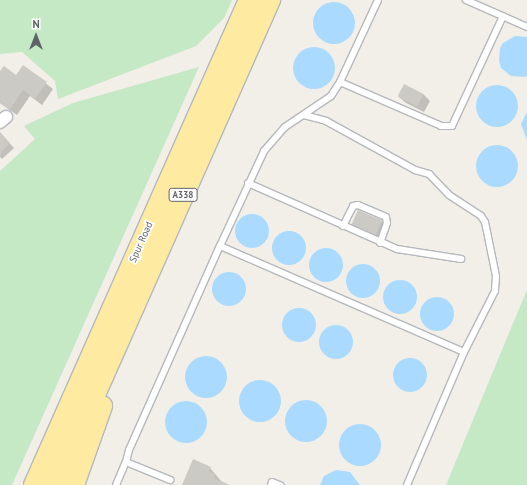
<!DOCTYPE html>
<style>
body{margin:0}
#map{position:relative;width:527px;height:485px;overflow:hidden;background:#f1efe8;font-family:"PT Sans",sans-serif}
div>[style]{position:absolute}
.green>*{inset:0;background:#c5e8c5}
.water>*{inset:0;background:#aadaff}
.round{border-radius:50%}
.shadow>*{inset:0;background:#0003}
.building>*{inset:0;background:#cccac5;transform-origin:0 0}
.roads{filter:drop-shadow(1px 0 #b5b8bc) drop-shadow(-1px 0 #b5b8bc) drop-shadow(0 1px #b5b8bc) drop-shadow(0 -1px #b5b8bc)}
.service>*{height:6px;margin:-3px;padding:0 3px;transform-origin:3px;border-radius:3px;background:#fff}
.minor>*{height:12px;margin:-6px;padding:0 6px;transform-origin:6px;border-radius:6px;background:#fff}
.trunk>*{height:20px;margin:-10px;padding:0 10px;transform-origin:10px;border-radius:10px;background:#feeaa1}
span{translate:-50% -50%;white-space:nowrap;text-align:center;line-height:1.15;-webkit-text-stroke:3.5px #fff;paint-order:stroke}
.shield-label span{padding:1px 3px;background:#fff;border:1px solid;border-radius:3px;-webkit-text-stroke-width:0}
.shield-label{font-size:9px;color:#5f6368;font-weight:700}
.street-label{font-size:10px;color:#5f6368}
.north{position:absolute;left:16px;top:16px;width:40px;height:40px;-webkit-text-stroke:3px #fff;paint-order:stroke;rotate:0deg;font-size:11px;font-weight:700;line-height:16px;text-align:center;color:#5f6368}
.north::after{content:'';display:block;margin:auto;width:14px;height:18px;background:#5f6368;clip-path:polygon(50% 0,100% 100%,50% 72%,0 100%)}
</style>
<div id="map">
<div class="green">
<div style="clip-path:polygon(0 0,232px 0,224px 18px,196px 46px,58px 99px,55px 81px,22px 52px,0 54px)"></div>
<div style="clip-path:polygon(199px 67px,12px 485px,0 485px,0 171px,35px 139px,24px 126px,73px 103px)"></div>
<div style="clip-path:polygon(527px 290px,527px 485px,446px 485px,487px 386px)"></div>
</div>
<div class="water">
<div class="round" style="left:313px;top:2px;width:42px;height:42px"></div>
<div style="clip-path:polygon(515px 36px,527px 37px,527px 76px,525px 77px,511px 76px,501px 68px,499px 61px,500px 48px,503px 43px)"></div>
<div class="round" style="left:293px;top:47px;width:42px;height:42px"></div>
<div class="round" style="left:476px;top:85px;width:42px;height:42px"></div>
<div style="clip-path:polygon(527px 112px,527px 140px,521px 124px)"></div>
<div class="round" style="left:476px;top:145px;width:42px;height:42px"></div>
<div class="round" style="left:235px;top:214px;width:34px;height:34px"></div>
<div class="round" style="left:272px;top:231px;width:34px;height:34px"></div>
<div class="round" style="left:309px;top:248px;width:34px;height:34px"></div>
<div class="round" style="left:346px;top:264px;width:34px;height:34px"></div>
<div class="round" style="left:212px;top:272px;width:34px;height:34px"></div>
<div class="round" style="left:383px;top:280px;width:34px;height:34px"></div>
<div class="round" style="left:420px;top:297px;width:34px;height:34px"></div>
<div class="round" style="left:282px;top:308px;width:34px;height:34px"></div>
<div class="round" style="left:319px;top:325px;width:34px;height:34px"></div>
<div class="round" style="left:185px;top:356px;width:42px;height:42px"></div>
<div class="round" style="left:393px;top:358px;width:34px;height:34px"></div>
<div class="round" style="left:239px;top:380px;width:42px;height:42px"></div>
<div class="round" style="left:285px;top:400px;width:42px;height:42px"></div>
<div class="round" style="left:165px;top:401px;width:42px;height:42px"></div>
<div class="round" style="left:339px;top:424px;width:42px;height:42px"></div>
<div style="clip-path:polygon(336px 470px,350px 472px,360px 485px,320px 485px,324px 476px)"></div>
</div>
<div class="shadow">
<div style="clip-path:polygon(23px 66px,53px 89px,42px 105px,30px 96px,17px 115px,0 103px,0 72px,17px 76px)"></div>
<div style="clip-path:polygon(423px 94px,430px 101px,424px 112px,406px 103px,399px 97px)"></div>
<div style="clip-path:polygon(2px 135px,14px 148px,2px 159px,0 157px)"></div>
<div style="clip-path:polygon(358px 211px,382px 222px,388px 229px,383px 241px,359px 230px,352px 224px)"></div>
<div style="clip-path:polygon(210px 468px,222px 482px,220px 485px,183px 485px)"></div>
</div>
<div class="building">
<div style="clip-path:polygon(23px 65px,47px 82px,35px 99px,23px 90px,10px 109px,0 102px,0 71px,4px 66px,16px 75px)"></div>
<div style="left:404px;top:84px;width:22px;height:14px;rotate:27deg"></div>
<div style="clip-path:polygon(0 132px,10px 143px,0 153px)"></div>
<div style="left:358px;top:210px;width:26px;height:16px;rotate:23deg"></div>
<div style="clip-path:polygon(193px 459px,211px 467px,209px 471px,215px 474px,214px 478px,230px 485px,182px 485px)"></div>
</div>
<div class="roads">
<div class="service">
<div style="left:466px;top:0;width:67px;rotate:23.9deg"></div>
<div style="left:340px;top:82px;width:110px;rotate:23.5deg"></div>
<div style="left:441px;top:126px;width:11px"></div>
<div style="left:452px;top:126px;width:121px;rotate:-65.1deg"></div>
<div style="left:304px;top:115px;width:23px;rotate:15deg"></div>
<div style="left:326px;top:121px;width:102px;rotate:28.8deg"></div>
<div style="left:415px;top:170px;width:15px;rotate:16deg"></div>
<div style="left:429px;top:174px;width:29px;rotate:46deg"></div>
<div style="left:449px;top:195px;width:38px;rotate:33deg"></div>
<div style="left:481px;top:216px;width:7px;rotate:56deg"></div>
<div style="left:485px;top:222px;width:55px;rotate:78.5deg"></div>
<div style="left:496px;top:276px;width:15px;rotate:94deg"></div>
<div style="left:495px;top:291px;width:68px;rotate:116.9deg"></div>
<div style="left:464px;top:352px;width:145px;rotate:113.2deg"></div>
<div style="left:248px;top:183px;width:163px;rotate:23.9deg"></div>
<div style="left:397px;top:249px;width:65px;rotate:8.9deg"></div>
<div style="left:343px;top:226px;width:22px;rotate:-63deg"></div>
<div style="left:353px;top:206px;width:5px;rotate:-11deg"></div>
<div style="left:358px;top:205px;width:30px;rotate:23deg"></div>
<div style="left:386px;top:217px;width:6px;rotate:81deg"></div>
<div style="left:387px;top:223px;width:21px;rotate:109deg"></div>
<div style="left:220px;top:246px;width:105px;rotate:-65.1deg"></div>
<div style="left:264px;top:151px;width:32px;rotate:-49deg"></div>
<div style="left:285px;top:127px;width:55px;rotate:-34deg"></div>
<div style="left:331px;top:96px;width:17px;rotate:-57deg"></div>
<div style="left:340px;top:82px;width:90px;rotate:-65.1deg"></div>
<div style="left:126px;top:462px;width:12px;rotate:-76deg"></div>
<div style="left:129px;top:450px;width:223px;rotate:-66deg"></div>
<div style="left:220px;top:246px;width:266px;rotate:23.5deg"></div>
<div style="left:116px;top:485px;width:25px;rotate:-67deg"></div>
<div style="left:126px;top:462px;width:48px;rotate:22.2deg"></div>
<div style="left:271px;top:485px;width:3px;rotate:-72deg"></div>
<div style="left:272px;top:482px;width:9px;rotate:21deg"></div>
</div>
<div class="minor">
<div style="left:0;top:122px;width:8px;rotate:-40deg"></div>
</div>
<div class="trunk">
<div style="left:34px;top:485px;width:531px;rotate:-66.09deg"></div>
<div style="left:55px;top:485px;width:531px;rotate:-66.09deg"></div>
<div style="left:74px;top:485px;width:84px;rotate:-70.5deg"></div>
</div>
</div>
<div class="shield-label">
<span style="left:183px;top:195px">A338</span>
</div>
<div class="street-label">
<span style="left:141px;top:242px;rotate:-66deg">Spur Road</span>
</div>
<div class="north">N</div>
</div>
